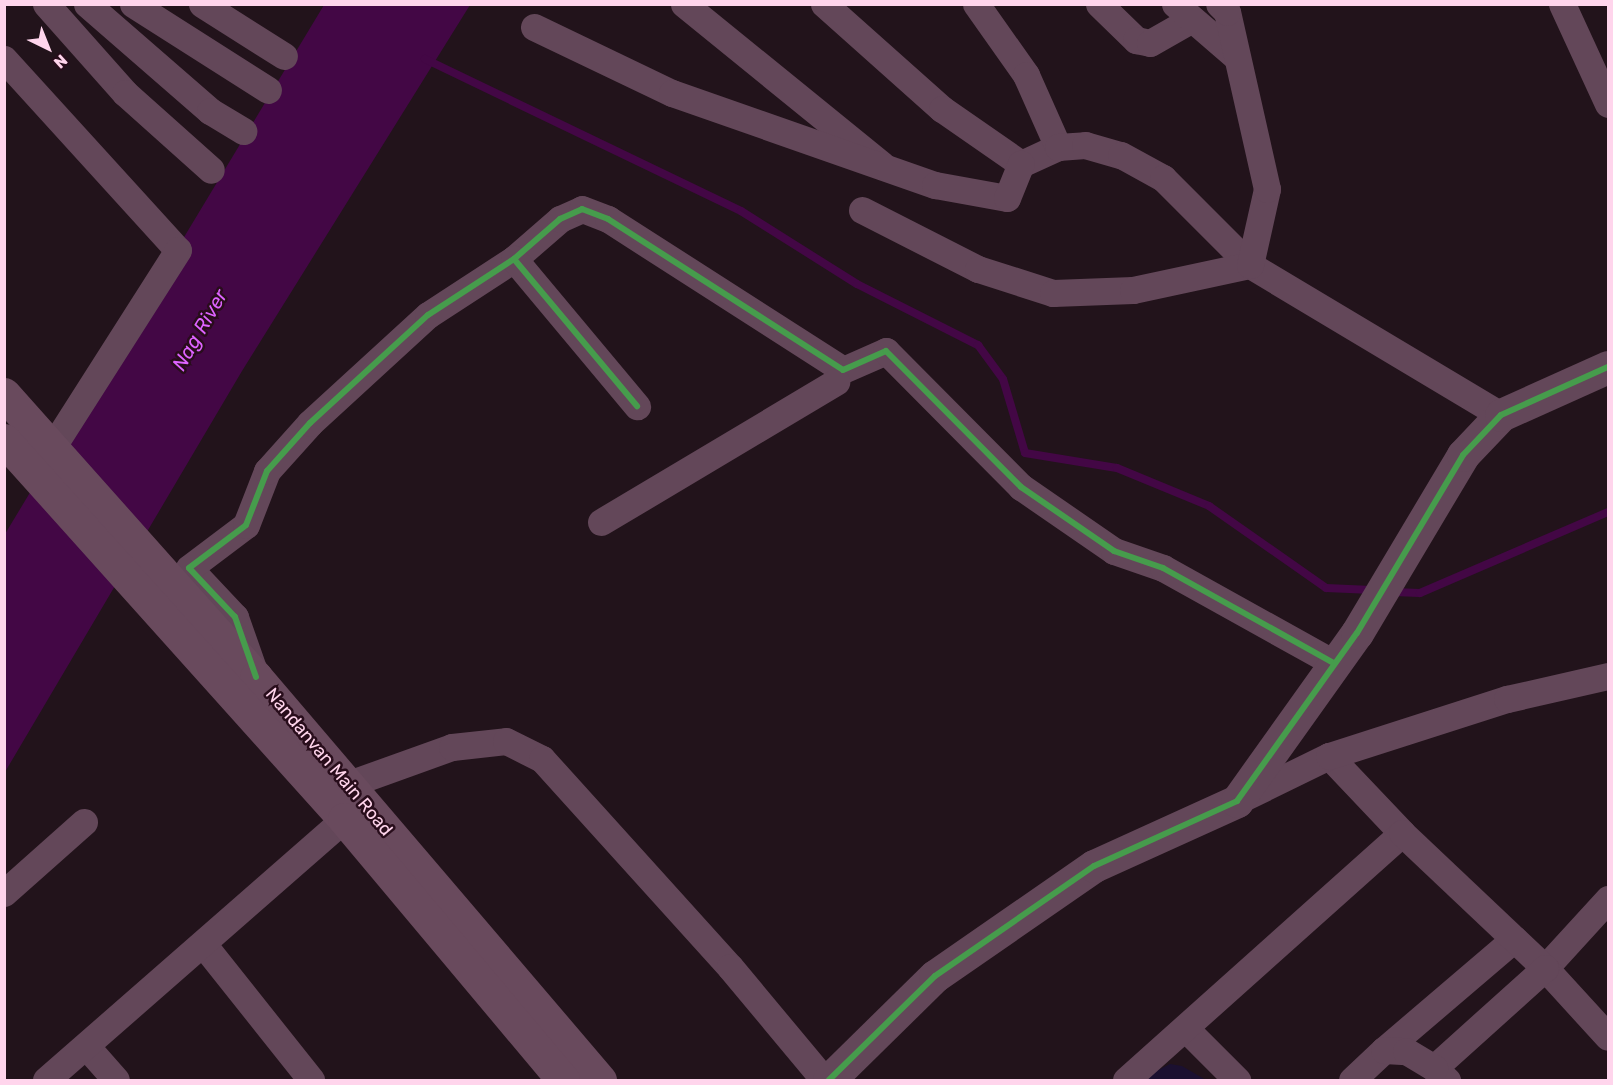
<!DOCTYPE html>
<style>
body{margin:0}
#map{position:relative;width:1613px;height:1085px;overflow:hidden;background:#22131b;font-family:Rubik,sans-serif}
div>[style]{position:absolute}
.green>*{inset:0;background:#1b1030}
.water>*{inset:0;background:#430745}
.stream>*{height:8px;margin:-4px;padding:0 4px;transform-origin:4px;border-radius:4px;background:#430745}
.minor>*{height:27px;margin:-13.5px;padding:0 13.5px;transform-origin:13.5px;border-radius:13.5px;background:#634759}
.tertiary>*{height:33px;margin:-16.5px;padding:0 16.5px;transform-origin:16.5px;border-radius:16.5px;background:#634759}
.secondary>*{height:33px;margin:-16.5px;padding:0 16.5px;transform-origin:16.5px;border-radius:16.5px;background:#694a5d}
.cycleway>*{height:6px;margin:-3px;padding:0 3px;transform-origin:3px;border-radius:3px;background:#469c4c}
span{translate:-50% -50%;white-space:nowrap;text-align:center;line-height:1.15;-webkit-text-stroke:5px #280d1b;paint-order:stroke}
.street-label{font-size:18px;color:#ffd5ec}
.water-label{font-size:20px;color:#de63ff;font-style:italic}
.frame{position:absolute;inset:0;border:6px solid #ffd5ec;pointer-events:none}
.north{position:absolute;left:18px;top:18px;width:60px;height:60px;-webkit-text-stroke:4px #280d1b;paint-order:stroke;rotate:137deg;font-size:16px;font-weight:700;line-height:24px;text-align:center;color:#ffd5ec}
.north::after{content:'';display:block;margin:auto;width:21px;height:27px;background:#ffd5ec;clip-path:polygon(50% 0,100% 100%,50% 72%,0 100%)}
</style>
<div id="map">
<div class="green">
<div style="clip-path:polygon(1170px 1064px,1182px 1066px,1206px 1080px,1139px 1080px)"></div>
</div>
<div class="water">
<div style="clip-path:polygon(324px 5px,470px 5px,242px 371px,5px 772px,5px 534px)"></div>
</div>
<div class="stream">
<div style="left:425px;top:59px;width:351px;rotate:25.7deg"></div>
<div style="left:741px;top:211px;width:137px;rotate:32.2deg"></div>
<div style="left:857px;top:284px;width:136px;rotate:26.8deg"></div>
<div style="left:978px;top:345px;width:42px;rotate:53.7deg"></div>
<div style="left:1003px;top:379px;width:77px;rotate:73.4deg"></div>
<div style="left:1025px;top:453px;width:93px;rotate:9.3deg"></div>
<div style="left:1117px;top:468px;width:100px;rotate:22.4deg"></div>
<div style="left:1209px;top:506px;width:143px;rotate:35deg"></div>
<div style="left:1326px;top:588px;width:46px;rotate:2.5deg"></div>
<div style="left:1393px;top:592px;width:27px;rotate:2deg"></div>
<div style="left:1420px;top:593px;width:205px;rotate:-23.3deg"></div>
</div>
<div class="minor">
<div style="left:46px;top:4px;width:119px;rotate:48.4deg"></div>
<div style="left:125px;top:93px;width:115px;rotate:41.8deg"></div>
<div style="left:87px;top:4px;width:163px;rotate:41deg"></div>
<div style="left:210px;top:111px;width:39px;rotate:31deg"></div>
<div style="left:133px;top:4px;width:160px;rotate:32.5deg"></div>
<div style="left:202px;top:4px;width:97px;rotate:32.4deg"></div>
<div style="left:684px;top:4px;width:255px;rotate:39.1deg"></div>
<div style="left:824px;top:4px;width:158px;rotate:41.7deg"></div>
<div style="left:942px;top:109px;width:96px;rotate:34.8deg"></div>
<div style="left:1021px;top:164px;width:41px;rotate:-24.7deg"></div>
<div style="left:976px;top:4px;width:87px;rotate:54.8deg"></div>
<div style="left:1026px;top:75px;width:79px;rotate:66deg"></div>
<div style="left:1058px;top:147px;width:27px;rotate:-4deg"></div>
<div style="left:1085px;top:145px;width:37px;rotate:16deg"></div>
<div style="left:1121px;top:155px;width:48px;rotate:28.7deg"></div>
<div style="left:1163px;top:178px;width:123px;rotate:45deg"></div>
<div style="left:1250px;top:265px;width:292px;rotate:30.9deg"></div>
<div style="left:1099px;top:4px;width:52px;rotate:44.2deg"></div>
<div style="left:1136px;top:40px;width:14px;rotate:12deg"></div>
<div style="left:1150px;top:43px;width:48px;rotate:-29.7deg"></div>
<div style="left:1175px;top:4px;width:78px;rotate:40.8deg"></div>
<div style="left:1562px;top:4px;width:110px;rotate:65.3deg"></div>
<div style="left:534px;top:27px;width:153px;rotate:25.6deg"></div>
<div style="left:672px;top:93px;width:279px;rotate:19.3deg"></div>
<div style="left:935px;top:185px;width:73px;rotate:10.2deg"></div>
<div style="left:1007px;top:198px;width:37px;rotate:-68deg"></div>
<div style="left:4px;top:59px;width:258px;rotate:47.7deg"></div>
<div style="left:178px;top:250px;width:236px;rotate:122.5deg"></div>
<div style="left:862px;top:210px;width:130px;rotate:27deg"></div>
<div style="left:978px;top:269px;width:79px;rotate:17.7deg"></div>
<div style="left:1053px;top:293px;width:80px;rotate:-2.1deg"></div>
<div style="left:1133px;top:290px;width:120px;rotate:-12.1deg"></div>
<div style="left:1250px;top:265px;width:78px;rotate:-77.4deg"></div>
<div style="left:1267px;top:189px;width:181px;rotate:-102.7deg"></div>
<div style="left:1227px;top:12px;width:11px;rotate:-135deg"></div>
<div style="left:514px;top:259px;width:61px;rotate:-41deg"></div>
<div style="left:560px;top:219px;width:24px;rotate:-24deg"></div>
<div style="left:582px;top:209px;width:28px;rotate:21deg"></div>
<div style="left:608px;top:219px;width:279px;rotate:32.7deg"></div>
<div style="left:843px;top:370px;width:47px;rotate:-23.8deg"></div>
<div style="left:886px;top:351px;width:192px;rotate:45.2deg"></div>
<div style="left:1021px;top:487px;width:113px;rotate:34.5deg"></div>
<div style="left:1114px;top:551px;width:52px;rotate:19.1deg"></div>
<div style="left:1163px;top:568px;width:196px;rotate:29.1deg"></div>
<div style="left:601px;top:522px;width:274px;rotate:-30.8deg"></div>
<div style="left:256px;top:677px;width:64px;rotate:-109.3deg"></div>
<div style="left:235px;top:617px;width:67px;rotate:-133.2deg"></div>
<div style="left:189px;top:568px;width:71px;rotate:-37deg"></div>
<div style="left:246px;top:525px;width:58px;rotate:-68.7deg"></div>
<div style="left:267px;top:471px;width:64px;rotate:-48.1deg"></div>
<div style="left:310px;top:423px;width:160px;rotate:-42.5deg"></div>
<div style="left:428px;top:315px;width:103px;rotate:-33.1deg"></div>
<div style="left:514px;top:259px;width:192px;rotate:50.1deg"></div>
<div style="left:1329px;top:756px;width:106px;rotate:46.5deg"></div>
<div style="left:349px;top:784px;width:109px;rotate:-19.8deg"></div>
<div style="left:452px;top:747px;width:54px;rotate:-6.3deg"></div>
<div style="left:506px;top:741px;width:40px;rotate:26.6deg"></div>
<div style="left:542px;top:759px;width:280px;rotate:47.9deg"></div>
<div style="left:730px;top:967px;width:147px;rotate:50.2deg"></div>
<div style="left:1237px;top:801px;width:102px;rotate:-26.1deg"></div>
<div style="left:1329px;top:756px;width:187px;rotate:-17.8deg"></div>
<div style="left:1507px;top:699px;width:104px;rotate:-12.8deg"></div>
<div style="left:4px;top:893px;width:107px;rotate:-41.6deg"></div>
<div style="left:1608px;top:899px;width:93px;rotate:132.4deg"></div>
<div style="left:1545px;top:968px;width:93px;rotate:47.6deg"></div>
<div style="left:203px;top:944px;width:174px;rotate:51.5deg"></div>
<div style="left:1185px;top:1028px;width:74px;rotate:45deg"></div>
<div style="left:86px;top:1046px;width:45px;rotate:48.6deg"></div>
<div style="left:1384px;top:1050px;width:171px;rotate:-40.5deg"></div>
<div style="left:46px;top:1080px;width:417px;rotate:-41.2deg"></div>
<div style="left:1126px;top:1080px;width:370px;rotate:-41.8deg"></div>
<div style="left:1402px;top:833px;width:197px;rotate:43.4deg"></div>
<div style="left:1545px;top:968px;width:149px;rotate:138deg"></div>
<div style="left:1434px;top:1068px;width:18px;rotate:43deg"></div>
<div style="left:1352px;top:1080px;width:44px;rotate:-43.2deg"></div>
<div style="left:1384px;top:1050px;width:22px;rotate:3deg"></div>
<div style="left:1406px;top:1051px;width:33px;rotate:31deg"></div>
</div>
<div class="tertiary">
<div style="left:829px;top:1080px;width:148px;rotate:-44.5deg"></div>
<div style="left:935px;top:976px;width:193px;rotate:-34.7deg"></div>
<div style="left:1094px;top:866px;width:157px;rotate:-24.4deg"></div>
<div style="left:1237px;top:801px;width:206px;rotate:-54.5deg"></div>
<div style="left:1357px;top:633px;width:207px;rotate:-59.2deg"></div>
<div style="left:1463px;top:455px;width:55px;rotate:-46.5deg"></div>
<div style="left:1501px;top:415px;width:117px;rotate:-24.2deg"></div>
</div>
<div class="secondary">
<div style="left:4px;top:394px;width:379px;rotate:48.3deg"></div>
<div style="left:256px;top:677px;width:530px;rotate:49.52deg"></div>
<div style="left:4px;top:440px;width:509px;rotate:48.1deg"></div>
<div style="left:344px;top:819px;width:341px;rotate:50deg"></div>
</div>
<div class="cycleway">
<div style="left:514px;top:259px;width:61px;rotate:-41deg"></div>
<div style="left:560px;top:219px;width:24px;rotate:-24deg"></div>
<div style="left:582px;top:209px;width:28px;rotate:21deg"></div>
<div style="left:608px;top:219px;width:279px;rotate:32.7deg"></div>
<div style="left:843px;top:370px;width:47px;rotate:-23.8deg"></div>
<div style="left:886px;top:351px;width:192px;rotate:45.2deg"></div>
<div style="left:1021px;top:487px;width:113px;rotate:34.5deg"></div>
<div style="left:1114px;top:551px;width:52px;rotate:19.1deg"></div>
<div style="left:1163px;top:568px;width:196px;rotate:29.1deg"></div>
<div style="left:256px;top:677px;width:64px;rotate:-109.3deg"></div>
<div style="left:235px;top:617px;width:67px;rotate:-133.2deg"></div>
<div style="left:189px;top:568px;width:71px;rotate:-37deg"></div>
<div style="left:246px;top:525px;width:58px;rotate:-68.7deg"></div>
<div style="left:267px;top:471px;width:64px;rotate:-48.1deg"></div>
<div style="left:310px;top:423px;width:160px;rotate:-42.5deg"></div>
<div style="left:428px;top:315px;width:103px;rotate:-33.1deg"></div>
<div style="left:514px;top:259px;width:192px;rotate:50.1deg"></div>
<div style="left:829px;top:1080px;width:148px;rotate:-44.5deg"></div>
<div style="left:935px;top:976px;width:193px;rotate:-34.7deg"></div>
<div style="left:1094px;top:866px;width:157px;rotate:-24.4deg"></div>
<div style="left:1237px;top:801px;width:206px;rotate:-54.5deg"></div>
<div style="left:1357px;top:633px;width:207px;rotate:-59.2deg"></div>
<div style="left:1463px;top:455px;width:55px;rotate:-46.5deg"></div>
<div style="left:1501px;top:415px;width:117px;rotate:-24.2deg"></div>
</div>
<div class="street-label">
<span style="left:329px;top:762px;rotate:50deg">Nandanvan Main Road</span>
</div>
<div class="water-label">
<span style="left:200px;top:330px;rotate:-60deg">Nag River</span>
</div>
<div class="frame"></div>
<div class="north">N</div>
</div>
